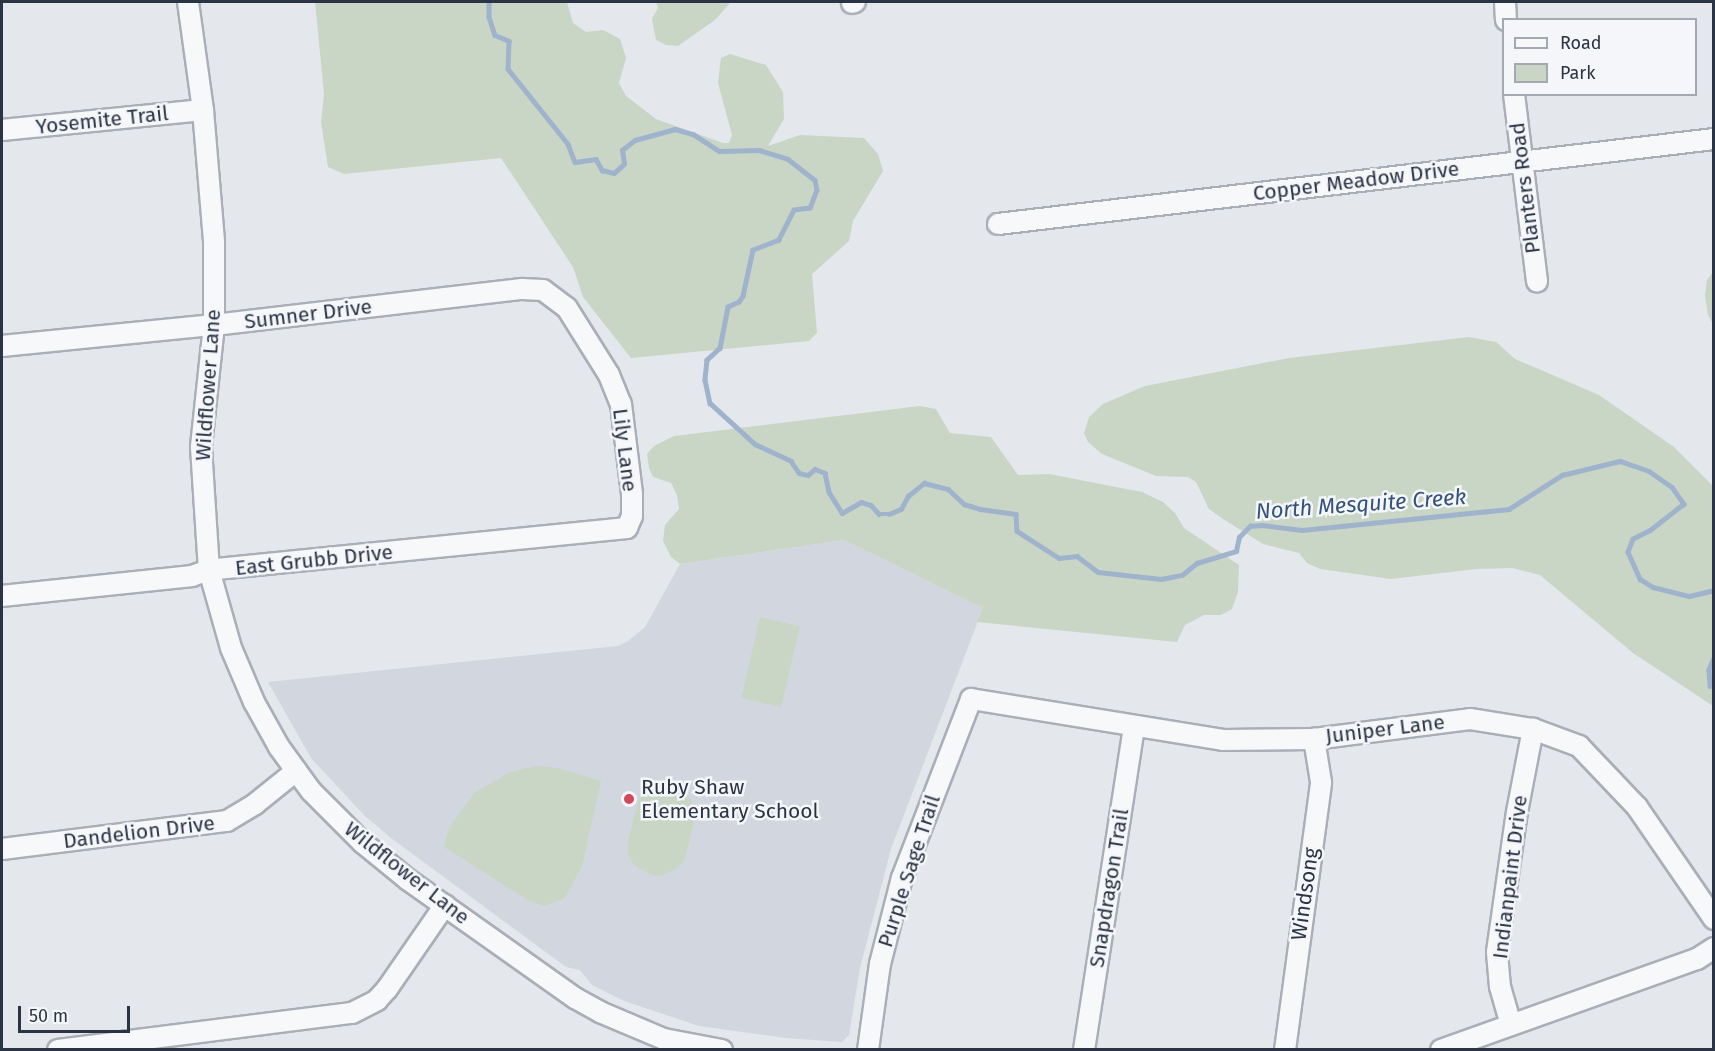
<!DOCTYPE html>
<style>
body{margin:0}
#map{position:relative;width:1715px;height:1051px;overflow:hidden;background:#e4e7ec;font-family:"Fira Sans",sans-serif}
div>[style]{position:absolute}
.built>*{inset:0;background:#d2d6de}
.green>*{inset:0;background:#c9d6c5;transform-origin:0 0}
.stream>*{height:4.5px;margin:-2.25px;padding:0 2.25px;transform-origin:2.25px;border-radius:2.25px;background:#9fb4cc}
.roads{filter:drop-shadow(2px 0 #a9aeb7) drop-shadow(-2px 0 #a9aeb7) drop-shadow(0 2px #a9aeb7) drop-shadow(0 -2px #a9aeb7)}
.minor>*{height:20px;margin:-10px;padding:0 10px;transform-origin:10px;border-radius:10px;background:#f7f8fa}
.dots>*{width:16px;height:16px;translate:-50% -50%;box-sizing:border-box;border:3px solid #f4f6f9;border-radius:50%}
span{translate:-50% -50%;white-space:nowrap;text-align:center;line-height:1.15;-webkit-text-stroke:5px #f4f6f9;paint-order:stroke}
.street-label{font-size:21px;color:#2b3445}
.poi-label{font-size:21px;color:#2b3445}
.left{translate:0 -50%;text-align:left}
.water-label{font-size:22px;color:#34527a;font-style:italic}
.frame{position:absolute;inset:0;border:3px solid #2b3445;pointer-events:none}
.legend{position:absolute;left:1502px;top:18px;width:195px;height:78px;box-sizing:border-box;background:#f4f6f9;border:2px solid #a4a8b1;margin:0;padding:8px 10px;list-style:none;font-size:18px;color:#2b3445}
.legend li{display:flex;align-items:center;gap:12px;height:30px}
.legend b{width:30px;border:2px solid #a4a8b1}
.scale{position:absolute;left:18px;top:1006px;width:112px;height:27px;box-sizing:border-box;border:3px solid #2b3445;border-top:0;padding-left:8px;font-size:18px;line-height:21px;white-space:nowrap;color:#2b3445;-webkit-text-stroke:4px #f4f6f9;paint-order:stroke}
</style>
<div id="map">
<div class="built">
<div style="clip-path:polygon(844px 540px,983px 608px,891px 849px,860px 968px,849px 1035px,842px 1042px,786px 1038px,699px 1026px,624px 1001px,592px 985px,580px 970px,566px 967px,391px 838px,364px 815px,311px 758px,268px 682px,618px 646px,628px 641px,645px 627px,680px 564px)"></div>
</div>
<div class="green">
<div style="clip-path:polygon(315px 2px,567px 2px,573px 23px,586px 32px,603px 30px,620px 39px,626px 58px,619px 83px,626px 96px,656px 119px,723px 143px,729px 143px,732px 135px,718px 83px,721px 58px,730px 54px,766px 65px,783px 92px,784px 119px,768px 146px,800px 135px,864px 138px,878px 154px,883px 171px,853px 221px,849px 241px,812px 274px,817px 333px,809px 341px,631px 358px,583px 297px,573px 267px,501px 158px,344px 174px,328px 167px,321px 122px,324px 94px)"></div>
<div style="clip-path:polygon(656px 2px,731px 2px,715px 20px,678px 46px,666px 45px,656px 40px,652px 19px,658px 8px)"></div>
<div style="clip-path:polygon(1713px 272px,1713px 324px,1708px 315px,1705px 295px,1707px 280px)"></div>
<div style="clip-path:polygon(1469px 337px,1496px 342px,1515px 359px,1599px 395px,1674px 447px,1713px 486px,1713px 706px,1633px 653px,1540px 575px,1512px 568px,1476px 569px,1391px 579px,1320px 569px,1307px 563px,1299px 553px,1263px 544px,1223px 519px,1209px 509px,1196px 482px,1188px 477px,1156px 476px,1102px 454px,1088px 442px,1084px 433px,1089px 417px,1103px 404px,1145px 386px,1289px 358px)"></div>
<div style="clip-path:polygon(920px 406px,936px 409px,950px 433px,991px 437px,1018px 475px,1049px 474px,1142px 492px,1163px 502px,1175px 513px,1184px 528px,1239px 565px,1238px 592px,1232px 609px,1221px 615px,1204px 615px,1185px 625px,1177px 642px,977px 622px,983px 608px,844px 540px,680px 564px,671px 557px,663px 541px,665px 525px,679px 509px,677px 495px,671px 483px,653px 477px,649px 468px,647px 454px,654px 446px,674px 436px)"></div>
<div style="left:760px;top:617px;width:41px;height:83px;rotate:13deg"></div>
<div style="clip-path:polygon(536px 766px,558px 768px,601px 781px,582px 866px,565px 898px,544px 906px,531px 902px,444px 847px,449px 828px,474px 793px,510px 772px)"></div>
<div style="clip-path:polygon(664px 785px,679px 786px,691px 800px,695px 817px,685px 859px,678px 868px,661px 876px,652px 875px,634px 865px,628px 854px,628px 841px,637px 805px,642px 795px)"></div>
</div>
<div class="stream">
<div style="left:489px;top:2px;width:15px;rotate:90deg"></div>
<div style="left:489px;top:17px;width:19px;rotate:72deg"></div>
<div style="left:495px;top:35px;width:15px;rotate:23deg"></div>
<div style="left:509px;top:41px;width:28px;rotate:92deg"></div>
<div style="left:508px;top:69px;width:96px;rotate:51.3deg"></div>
<div style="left:568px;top:144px;width:19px;rotate:69deg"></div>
<div style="left:575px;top:162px;width:21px;rotate:-8deg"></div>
<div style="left:596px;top:159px;width:13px;rotate:61deg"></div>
<div style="left:602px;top:170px;width:12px;rotate:14deg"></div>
<div style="left:614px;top:173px;width:13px;rotate:-42deg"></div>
<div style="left:624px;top:164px;width:14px;rotate:-98deg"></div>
<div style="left:622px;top:150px;width:16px;rotate:-38deg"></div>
<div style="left:635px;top:140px;width:41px;rotate:-15.4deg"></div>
<div style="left:675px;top:129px;width:19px;rotate:16deg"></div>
<div style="left:693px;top:134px;width:31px;rotate:33deg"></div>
<div style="left:719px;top:151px;width:40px;rotate:-1.4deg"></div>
<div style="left:759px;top:150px;width:30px;rotate:17deg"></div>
<div style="left:788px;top:159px;width:34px;rotate:38deg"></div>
<div style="left:815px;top:180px;width:10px;rotate:79deg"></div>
<div style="left:817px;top:190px;width:19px;rotate:111deg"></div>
<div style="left:810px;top:208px;width:16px;rotate:173deg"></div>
<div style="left:794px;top:210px;width:34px;rotate:117deg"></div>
<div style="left:779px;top:240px;width:28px;rotate:159deg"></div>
<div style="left:753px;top:250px;width:47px;rotate:102.3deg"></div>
<div style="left:743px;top:296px;width:7px;rotate:124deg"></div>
<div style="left:739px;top:302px;width:12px;rotate:156deg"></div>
<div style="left:728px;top:307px;width:42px;rotate:101deg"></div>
<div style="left:720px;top:348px;width:18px;rotate:137deg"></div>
<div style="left:707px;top:360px;width:20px;rotate:96deg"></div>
<div style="left:705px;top:380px;width:24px;rotate:78deg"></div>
<div style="left:710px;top:403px;width:61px;rotate:42.3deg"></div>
<div style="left:755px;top:444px;width:40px;rotate:25deg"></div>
<div style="left:791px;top:461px;width:14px;rotate:56deg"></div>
<div style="left:799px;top:473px;width:9px;rotate:13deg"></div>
<div style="left:808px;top:475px;width:9px;rotate:-41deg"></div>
<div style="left:815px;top:469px;width:11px;rotate:22deg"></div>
<div style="left:825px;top:473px;width:19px;rotate:78deg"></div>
<div style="left:829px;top:492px;width:25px;rotate:58deg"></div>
<div style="left:842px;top:513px;width:22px;rotate:-30deg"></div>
<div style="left:861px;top:502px;width:10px;rotate:17deg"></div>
<div style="left:871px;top:505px;width:12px;rotate:48deg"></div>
<div style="left:879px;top:514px;width:10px"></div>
<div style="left:889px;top:514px;width:13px;rotate:-23deg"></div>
<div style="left:901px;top:509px;width:15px;rotate:-62deg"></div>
<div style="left:908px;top:496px;width:21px;rotate:-39deg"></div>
<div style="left:924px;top:483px;width:25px;rotate:14deg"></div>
<div style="left:948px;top:489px;width:22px;rotate:43deg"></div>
<div style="left:964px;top:504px;width:17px;rotate:17deg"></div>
<div style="left:980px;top:509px;width:36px;rotate:8deg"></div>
<div style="left:1016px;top:514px;width:17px;rotate:87deg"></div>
<div style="left:1017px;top:531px;width:50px;rotate:32.7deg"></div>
<div style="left:1059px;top:558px;width:18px;rotate:-6deg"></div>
<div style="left:1077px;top:556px;width:26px;rotate:37deg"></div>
<div style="left:1098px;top:572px;width:63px;rotate:6.3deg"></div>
<div style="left:1161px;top:579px;width:21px;rotate:-11deg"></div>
<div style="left:1182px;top:575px;width:19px;rotate:-39deg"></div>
<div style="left:1197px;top:563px;width:41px;rotate:-17.1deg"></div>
<div style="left:1236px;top:551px;width:14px;rotate:-78deg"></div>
<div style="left:1239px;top:537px;width:16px;rotate:-45deg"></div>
<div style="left:1250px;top:526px;width:12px;rotate:-5deg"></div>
<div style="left:1262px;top:525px;width:40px;rotate:7.1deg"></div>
<div style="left:1302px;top:530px;width:208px;rotate:-5.8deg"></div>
<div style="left:1509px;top:509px;width:63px;rotate:-32.7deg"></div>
<div style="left:1562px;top:475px;width:60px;rotate:-13.6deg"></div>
<div style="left:1620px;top:461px;width:31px;rotate:19deg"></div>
<div style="left:1649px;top:471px;width:28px;rotate:35deg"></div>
<div style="left:1672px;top:487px;width:21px;rotate:55deg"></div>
<div style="left:1684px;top:504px;width:42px;rotate:141.8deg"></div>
<div style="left:1651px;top:530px;width:20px;rotate:153deg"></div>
<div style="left:1633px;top:539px;width:14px;rotate:111deg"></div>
<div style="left:1628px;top:552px;width:30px;rotate:66deg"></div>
<div style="left:1640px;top:579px;width:15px;rotate:32deg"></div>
<div style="left:1653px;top:587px;width:37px;rotate:14deg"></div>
<div style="left:1689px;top:596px;width:26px;rotate:-13deg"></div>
<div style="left:1714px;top:658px;width:13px;rotate:113deg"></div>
<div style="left:1709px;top:670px;width:16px;rotate:86deg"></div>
<div style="left:1710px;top:686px;width:4px"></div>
</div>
<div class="roads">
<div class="minor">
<div style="left:188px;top:2px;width:109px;rotate:82.1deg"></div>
<div style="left:203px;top:110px;width:132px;rotate:85.2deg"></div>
<div style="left:214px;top:242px;width:83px;rotate:90deg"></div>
<div style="left:214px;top:325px;width:123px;rotate:96.1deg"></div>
<div style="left:201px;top:447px;width:123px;rotate:86.3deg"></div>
<div style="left:209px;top:570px;width:81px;rotate:74.2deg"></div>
<div style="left:231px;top:648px;width:59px;rotate:66.9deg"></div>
<div style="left:254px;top:702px;width:51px;rotate:60.9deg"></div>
<div style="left:279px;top:747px;width:54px;rotate:54deg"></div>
<div style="left:311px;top:791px;width:74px;rotate:45deg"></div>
<div style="left:363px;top:843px;width:57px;rotate:39.3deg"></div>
<div style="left:407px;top:879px;width:206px;rotate:35.3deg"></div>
<div style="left:575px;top:998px;width:29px;rotate:29deg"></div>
<div style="left:600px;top:1012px;width:69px;rotate:22.9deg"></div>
<div style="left:664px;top:1039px;width:59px;rotate:10.7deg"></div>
<div style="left:1505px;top:2px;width:18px;rotate:87deg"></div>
<div style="left:852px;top:3px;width:3px;rotate:-18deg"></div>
<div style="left:1514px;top:94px;width:189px;rotate:83deg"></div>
<div style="left:2px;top:130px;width:202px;rotate:-5.7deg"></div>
<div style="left:998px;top:224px;width:721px;rotate:-6.77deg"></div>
<div style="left:2px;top:346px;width:213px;rotate:-5.7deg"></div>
<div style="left:214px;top:325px;width:310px;rotate:-6.7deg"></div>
<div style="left:522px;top:289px;width:21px;rotate:3deg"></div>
<div style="left:543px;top:290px;width:30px;rotate:37deg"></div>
<div style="left:567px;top:308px;width:79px;rotate:57.9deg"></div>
<div style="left:609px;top:375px;width:31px;rotate:68deg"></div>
<div style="left:621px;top:404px;width:91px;rotate:83deg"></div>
<div style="left:632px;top:494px;width:22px;rotate:90deg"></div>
<div style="left:632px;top:516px;width:13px;rotate:113deg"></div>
<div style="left:627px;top:528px;width:420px;rotate:174.3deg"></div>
<div style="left:209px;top:570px;width:18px;rotate:161deg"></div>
<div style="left:192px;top:576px;width:191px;rotate:174deg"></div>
<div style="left:2px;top:849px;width:227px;rotate:-7.1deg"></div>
<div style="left:227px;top:821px;width:33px;rotate:-31deg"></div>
<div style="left:255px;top:804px;width:53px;rotate:-38.8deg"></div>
<div style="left:1511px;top:1025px;width:40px;rotate:-106deg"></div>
<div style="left:1500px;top:987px;width:35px;rotate:-95deg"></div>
<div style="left:1497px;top:952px;width:141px;rotate:-81.9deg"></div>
<div style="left:1517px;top:812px;width:85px;rotate:-79.1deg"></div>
<div style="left:58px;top:1050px;width:296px;rotate:-7.2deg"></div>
<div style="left:352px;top:1013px;width:28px;rotate:-27deg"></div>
<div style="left:377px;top:1000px;width:15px;rotate:-48deg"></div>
<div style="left:387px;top:989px;width:102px;rotate:-55.4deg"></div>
<div style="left:868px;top:1050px;width:87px;rotate:-82.1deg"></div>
<div style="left:880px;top:964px;width:89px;rotate:-75.7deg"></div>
<div style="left:902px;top:878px;width:192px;rotate:-68.9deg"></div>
<div style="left:971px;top:699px;width:255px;rotate:9.2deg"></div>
<div style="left:1223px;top:740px;width:91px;rotate:-0.6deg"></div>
<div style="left:1314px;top:739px;width:157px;rotate:-7.3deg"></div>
<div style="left:1470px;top:719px;width:64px;rotate:9deg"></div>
<div style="left:1533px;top:729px;width:49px;rotate:20.3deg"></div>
<div style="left:1579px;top:746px;width:84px;rotate:46.4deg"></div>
<div style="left:1637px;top:807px;width:136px;rotate:55.5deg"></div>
<div style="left:1084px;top:1050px;width:328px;rotate:-81.2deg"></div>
<div style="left:1285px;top:1050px;width:270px;rotate:-82.3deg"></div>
<div style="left:1321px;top:782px;width:44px;rotate:-99.2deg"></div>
<div style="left:1441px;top:1050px;width:272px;rotate:-19.6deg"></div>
<div style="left:1697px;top:959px;width:20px;rotate:-33deg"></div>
</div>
</div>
<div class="dots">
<div style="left:629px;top:799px;background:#d1495b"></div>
</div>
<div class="street-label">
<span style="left:102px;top:120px;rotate:-6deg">Yosemite Trail</span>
<span style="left:1356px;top:181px;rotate:-7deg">Copper Meadow Drive</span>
<span style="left:1525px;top:188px;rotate:-97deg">Planters Road</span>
<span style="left:308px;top:314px;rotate:-7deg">Sumner Drive</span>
<span style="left:208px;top:385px;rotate:-86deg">Wildflower Lane</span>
<span style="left:625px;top:450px;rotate:83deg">Lily Lane</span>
<span style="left:314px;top:560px;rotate:-6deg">East Grubb Drive</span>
<span style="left:1385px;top:729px;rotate:-7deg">Juniper Lane</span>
<span style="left:139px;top:832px;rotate:-7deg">Dandelion Drive</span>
<span style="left:909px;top:871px;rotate:-72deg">Purple Sage Trail</span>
<span style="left:407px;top:873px;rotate:38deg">Wildflower Lane</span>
<span style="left:1510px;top:877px;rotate:-83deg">Indianpaint Drive</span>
<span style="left:1109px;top:888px;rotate:-81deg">Snapdragon Trail</span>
<span style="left:1305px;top:894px;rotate:-82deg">Windsong</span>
</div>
<div class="poi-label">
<span class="left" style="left:641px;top:799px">Ruby Shaw<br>Elementary School</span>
</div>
<div class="water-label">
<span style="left:1361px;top:504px;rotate:-4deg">North Mesquite Creek</span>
</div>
<div class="frame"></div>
<ul class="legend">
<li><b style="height:8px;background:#f7f8fa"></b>Road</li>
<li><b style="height:16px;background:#c9d6c5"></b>Park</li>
</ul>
<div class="scale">50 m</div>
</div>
